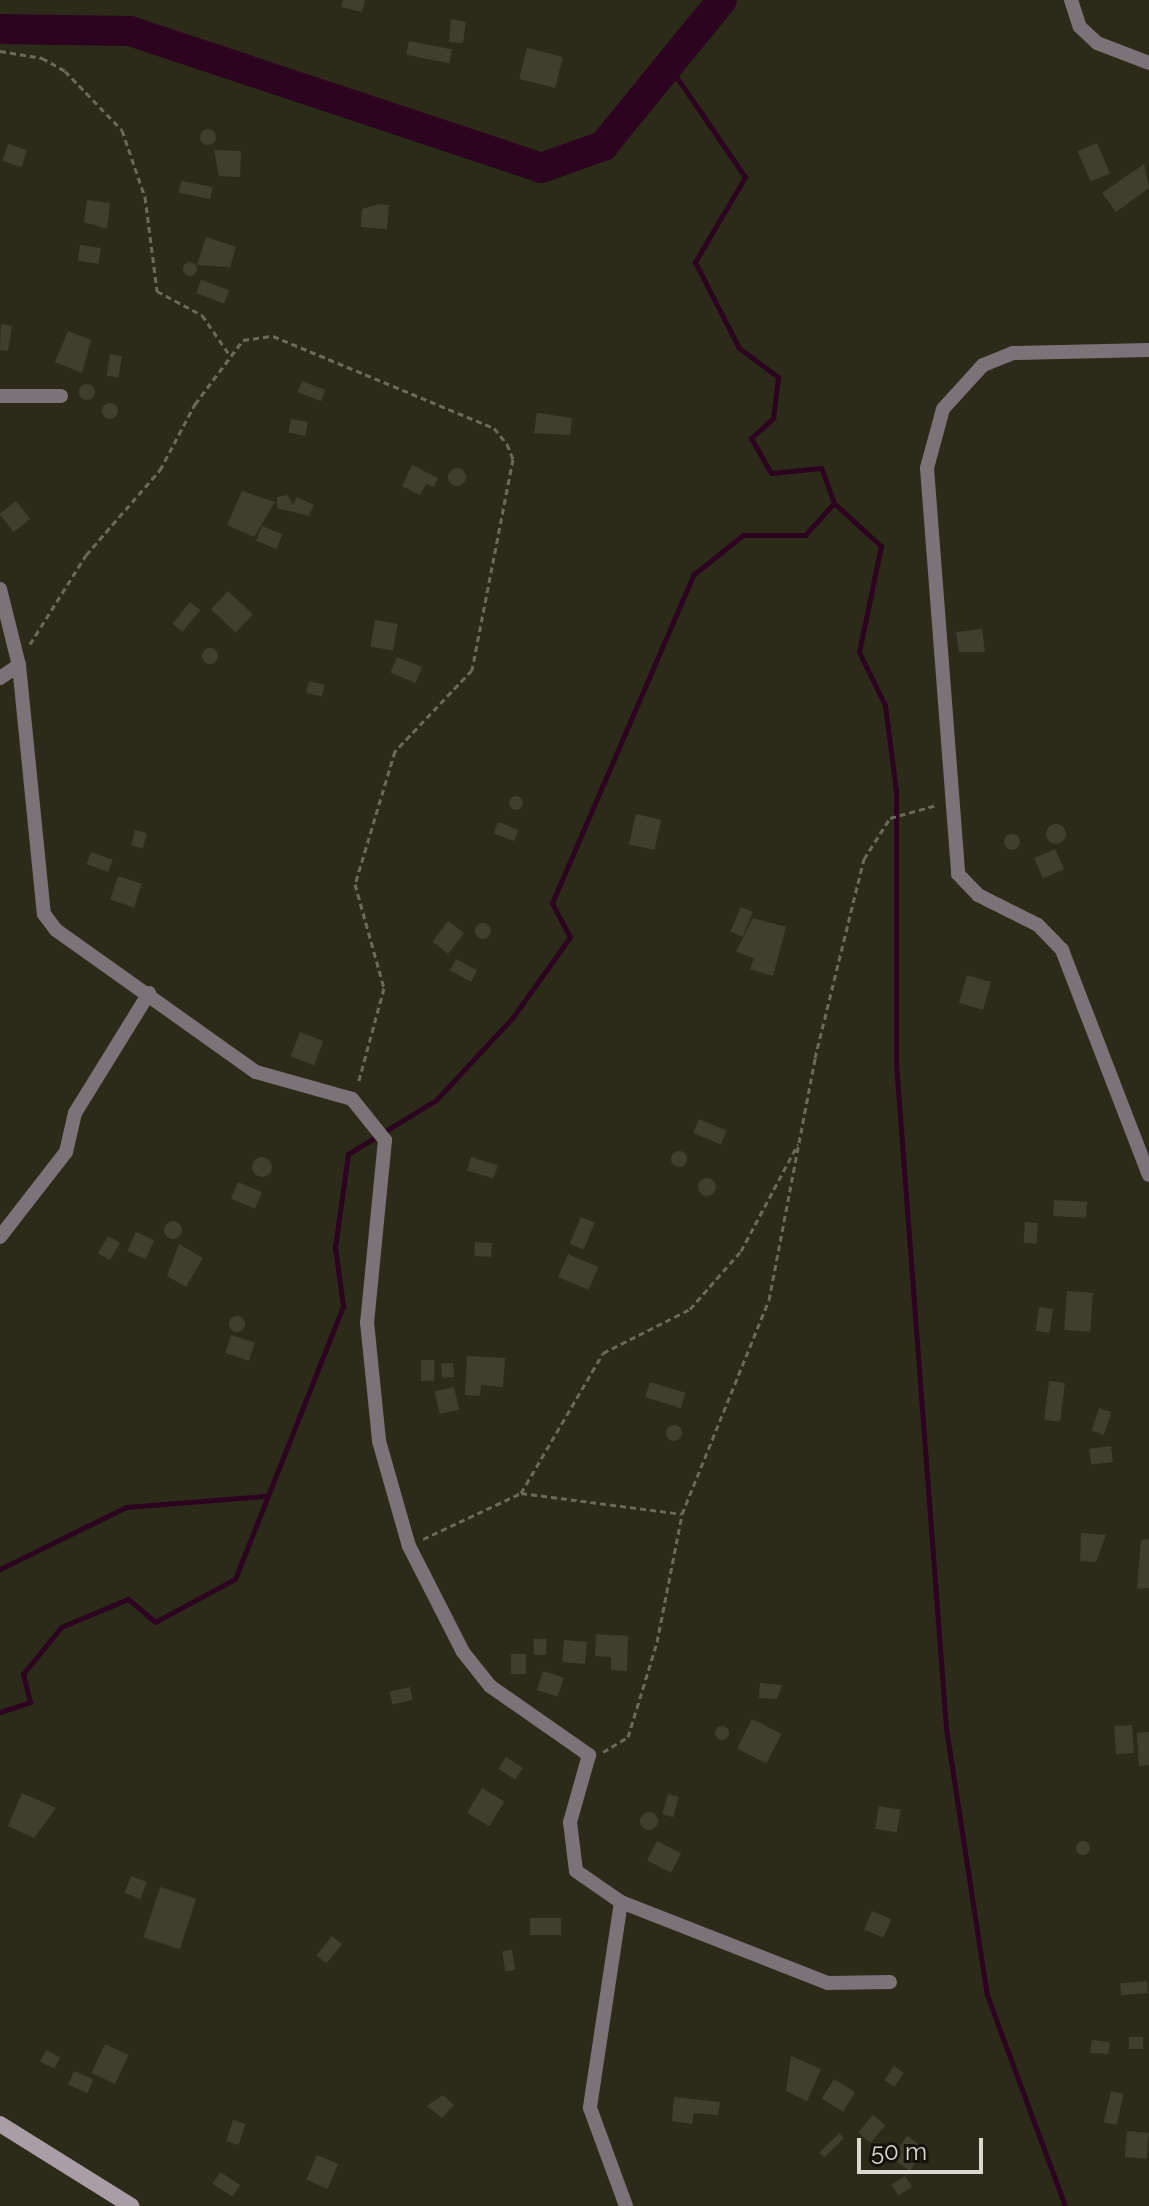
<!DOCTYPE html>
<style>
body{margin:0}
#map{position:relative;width:1149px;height:2206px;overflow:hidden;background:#2c2b19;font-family:Raleway,sans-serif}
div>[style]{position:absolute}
.stream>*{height:5px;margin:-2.5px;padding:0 2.5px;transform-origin:2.5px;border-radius:2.5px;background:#2c0420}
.river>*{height:30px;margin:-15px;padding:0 15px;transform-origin:15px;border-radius:15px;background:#2c0420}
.building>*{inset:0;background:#403f2d;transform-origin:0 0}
.round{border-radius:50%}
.path>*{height:3px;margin-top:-1.5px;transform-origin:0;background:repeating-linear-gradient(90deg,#6a6a5a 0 6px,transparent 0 10px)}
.street>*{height:14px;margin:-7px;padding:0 7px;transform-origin:7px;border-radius:7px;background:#7c7378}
.secondary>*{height:16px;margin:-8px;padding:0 8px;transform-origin:8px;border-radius:8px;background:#ab9da5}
span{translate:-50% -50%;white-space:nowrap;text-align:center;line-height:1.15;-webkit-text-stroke:6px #13130b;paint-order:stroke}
.scale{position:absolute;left:857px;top:2138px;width:126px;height:36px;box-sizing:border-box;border:4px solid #d9d9ce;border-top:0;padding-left:10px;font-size:24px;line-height:28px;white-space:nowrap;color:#d9d9ce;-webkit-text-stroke:6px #13130b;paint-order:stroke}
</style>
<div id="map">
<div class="stream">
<div style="left:834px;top:503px;width:64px;rotate:42.5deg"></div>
<div style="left:881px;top:546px;width:108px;rotate:101.7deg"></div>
<div style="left:859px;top:652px;width:59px;rotate:63.9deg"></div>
<div style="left:885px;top:705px;width:87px;rotate:82.7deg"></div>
<div style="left:896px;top:791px;width:272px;rotate:90deg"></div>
<div style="left:896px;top:1063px;width:667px;rotate:85.7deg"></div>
<div style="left:946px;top:1728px;width:270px;rotate:81.3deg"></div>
<div style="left:987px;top:1995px;width:225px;rotate:69.7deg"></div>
<div style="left:0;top:1569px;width:140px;rotate:-26.2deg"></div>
<div style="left:126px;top:1507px;width:139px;rotate:-4.5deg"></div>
<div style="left:0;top:1712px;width:32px;rotate:-18deg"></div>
<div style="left:30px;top:1702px;width:29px;rotate:-104deg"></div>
<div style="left:23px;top:1674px;width:60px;rotate:-51deg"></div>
<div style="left:61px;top:1627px;width:73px;rotate:-22.7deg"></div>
<div style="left:128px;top:1599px;width:35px;rotate:40deg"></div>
<div style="left:155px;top:1622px;width:91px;rotate:-28.3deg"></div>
<div style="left:235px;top:1579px;width:294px;rotate:-68.4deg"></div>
<div style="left:343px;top:1306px;width:60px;rotate:-97.7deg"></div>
<div style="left:335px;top:1247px;width:94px;rotate:-82deg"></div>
<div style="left:348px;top:1154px;width:103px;rotate:-31.5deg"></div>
<div style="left:436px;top:1100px;width:113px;rotate:-47.1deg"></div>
<div style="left:513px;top:1017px;width:98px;rotate:-54.5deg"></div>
<div style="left:570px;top:937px;width:38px;rotate:-118deg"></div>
<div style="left:552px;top:903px;width:357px;rotate:-66.7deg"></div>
<div style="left:693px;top:575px;width:64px;rotate:-38.7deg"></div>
<div style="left:743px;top:535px;width:62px"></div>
<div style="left:805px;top:535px;width:43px;rotate:-47.8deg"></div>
<div style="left:834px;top:503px;width:37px;rotate:-110deg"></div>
<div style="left:821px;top:468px;width:50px;rotate:174.3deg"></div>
<div style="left:771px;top:473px;width:40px;rotate:-119.7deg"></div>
<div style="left:751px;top:438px;width:30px;rotate:-42deg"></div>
<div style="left:773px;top:418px;width:41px;rotate:-83deg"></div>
<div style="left:778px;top:377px;width:49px;rotate:-143.4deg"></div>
<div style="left:739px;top:348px;width:97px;rotate:-117.1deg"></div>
<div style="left:695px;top:262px;width:99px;rotate:-59.5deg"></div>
<div style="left:745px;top:177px;width:131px;rotate:-124.4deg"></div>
</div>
<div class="river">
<div style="left:0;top:29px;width:130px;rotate:0.9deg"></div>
<div style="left:130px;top:31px;width:433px;rotate:18.4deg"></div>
<div style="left:541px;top:168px;width:66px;rotate:-19.5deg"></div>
<div style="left:603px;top:146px;width:188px;rotate:-50.8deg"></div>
</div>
<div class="building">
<div style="clip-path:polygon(343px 0,365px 0,362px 12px,341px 7px)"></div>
<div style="clip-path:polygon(451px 19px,466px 22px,463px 43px,449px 42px)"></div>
<div style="left:409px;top:41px;width:44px;height:14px;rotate:11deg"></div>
<div style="left:527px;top:48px;width:37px;height:32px;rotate:14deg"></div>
<div class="round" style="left:200px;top:129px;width:16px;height:16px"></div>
<div style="left:1097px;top:143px;width:33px;height:21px;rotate:67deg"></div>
<div style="left:8px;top:144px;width:20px;height:18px;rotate:18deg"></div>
<div style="clip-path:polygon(214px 150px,241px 151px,240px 177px,219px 176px)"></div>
<div style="clip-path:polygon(1144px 164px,1149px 188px,1116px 212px,1102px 193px)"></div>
<div style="left:181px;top:181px;width:32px;height:12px;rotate:11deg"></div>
<div style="clip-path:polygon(87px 200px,110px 203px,107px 229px,84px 222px)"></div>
<div style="clip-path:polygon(379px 204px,389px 205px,387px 229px,361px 227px,362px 209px)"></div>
<div style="clip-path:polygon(206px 237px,236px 247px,230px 267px,197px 265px)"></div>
<div style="left:80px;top:245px;width:21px;height:16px;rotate:8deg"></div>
<div class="round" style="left:183px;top:262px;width:14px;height:14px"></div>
<div style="left:201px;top:280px;width:30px;height:14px;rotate:20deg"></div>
<div style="clip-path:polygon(1px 324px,12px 326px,8px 351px,0 350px)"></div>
<div style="clip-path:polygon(68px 331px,91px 340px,82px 373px,55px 362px)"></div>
<div style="left:110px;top:354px;width:12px;height:22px;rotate:9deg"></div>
<div style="left:302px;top:381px;width:25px;height:12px;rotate:21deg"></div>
<div class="round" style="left:79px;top:384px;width:16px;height:16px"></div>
<div class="round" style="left:102px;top:403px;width:16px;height:16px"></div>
<div style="clip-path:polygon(537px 413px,572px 418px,570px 435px,534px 433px)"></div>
<div style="left:291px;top:419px;width:17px;height:14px;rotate:10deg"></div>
<div style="clip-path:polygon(412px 465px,438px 478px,434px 487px,426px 484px,420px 495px,402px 486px)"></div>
<div class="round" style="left:448px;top:468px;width:18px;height:18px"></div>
<div style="clip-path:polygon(242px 491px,275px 502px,254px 537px,227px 525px)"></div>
<div style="clip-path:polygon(287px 495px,293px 505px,297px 497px,314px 505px,309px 516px,277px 508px,277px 497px)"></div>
<div style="left:16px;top:501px;width:23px;height:21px;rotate:52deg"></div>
<div style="left:262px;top:526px;width:22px;height:16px;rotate:22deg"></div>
<div style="left:228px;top:591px;width:34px;height:25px;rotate:43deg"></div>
<div style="left:190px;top:602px;width:13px;height:28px;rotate:39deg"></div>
<div style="left:375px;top:620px;width:23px;height:27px;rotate:10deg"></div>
<div style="clip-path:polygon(982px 629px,985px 652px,959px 652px,956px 632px)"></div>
<div class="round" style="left:202px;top:648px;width:16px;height:16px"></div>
<div style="left:397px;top:657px;width:27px;height:17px;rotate:22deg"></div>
<div style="left:309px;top:681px;width:16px;height:12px;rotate:14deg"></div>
<div class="round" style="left:509px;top:796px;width:14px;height:14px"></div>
<div style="left:636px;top:814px;width:26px;height:31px;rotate:13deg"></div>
<div style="left:498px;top:822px;width:22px;height:12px;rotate:21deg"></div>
<div class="round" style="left:1046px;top:824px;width:20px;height:20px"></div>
<div style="left:135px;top:830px;width:12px;height:16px;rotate:14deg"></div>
<div class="round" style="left:1004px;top:834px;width:16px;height:16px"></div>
<div style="left:1055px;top:849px;width:22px;height:23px;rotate:66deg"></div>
<div style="left:91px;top:852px;width:23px;height:13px;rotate:20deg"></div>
<div style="left:118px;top:876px;width:25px;height:25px;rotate:18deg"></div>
<div style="left:741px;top:907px;width:13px;height:27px;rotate:23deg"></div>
<div style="clip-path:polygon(753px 918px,786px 927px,773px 976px,750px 969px,754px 958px,736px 952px)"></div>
<div style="left:448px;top:921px;width:20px;height:26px;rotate:37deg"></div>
<div class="round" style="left:475px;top:923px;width:16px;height:16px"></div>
<div style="left:456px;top:959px;width:24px;height:13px;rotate:28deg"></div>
<div style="left:967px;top:975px;width:25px;height:29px;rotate:16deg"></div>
<div style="left:300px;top:1032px;width:25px;height:26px;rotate:21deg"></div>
<div style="left:699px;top:1119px;width:30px;height:15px;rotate:23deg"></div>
<div class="round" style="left:671px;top:1151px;width:16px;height:16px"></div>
<div style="left:471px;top:1157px;width:28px;height:14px;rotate:17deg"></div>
<div class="round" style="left:252px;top:1157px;width:20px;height:20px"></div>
<div class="round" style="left:698px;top:1178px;width:18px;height:18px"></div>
<div style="left:238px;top:1182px;width:26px;height:18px;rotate:23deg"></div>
<div style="left:1054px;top:1200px;width:33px;height:16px;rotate:3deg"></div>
<div style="left:581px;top:1217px;width:15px;height:29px;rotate:23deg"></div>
<div class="round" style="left:164px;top:1221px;width:18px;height:18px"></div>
<div style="left:1025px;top:1222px;width:13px;height:21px;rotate:4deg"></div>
<div style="left:136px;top:1232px;width:20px;height:21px;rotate:24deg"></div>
<div style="left:108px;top:1236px;width:14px;height:20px;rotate:30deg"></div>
<div style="left:475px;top:1242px;width:17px;height:14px;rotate:3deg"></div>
<div style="clip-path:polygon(179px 1244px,203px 1258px,186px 1287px,167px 1276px)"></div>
<div style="left:568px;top:1254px;width:33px;height:25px;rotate:23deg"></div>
<div style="left:1067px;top:1291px;width:26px;height:39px;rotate:4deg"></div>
<div style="left:1039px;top:1307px;width:14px;height:24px;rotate:8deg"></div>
<div class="round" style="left:229px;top:1316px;width:16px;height:16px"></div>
<div style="left:231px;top:1335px;width:25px;height:19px;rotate:18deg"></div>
<div style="clip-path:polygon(467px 1356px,505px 1358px,503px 1387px,481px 1385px,480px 1396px,465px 1395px)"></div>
<div style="left:421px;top:1360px;width:13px;height:21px"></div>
<div style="left:453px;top:1363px;width:14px;height:12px;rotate:86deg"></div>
<div style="left:1049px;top:1381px;width:16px;height:39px;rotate:7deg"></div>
<div style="left:650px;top:1382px;width:37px;height:16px;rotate:17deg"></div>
<div style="left:454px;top:1387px;width:23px;height:20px;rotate:77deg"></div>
<div style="left:1099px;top:1408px;width:13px;height:24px;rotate:18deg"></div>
<div class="round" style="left:666px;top:1425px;width:16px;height:16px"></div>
<div style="left:1111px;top:1446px;width:16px;height:22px;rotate:83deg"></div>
<div style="clip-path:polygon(1081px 1533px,1106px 1535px,1096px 1562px,1080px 1561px)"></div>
<div style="clip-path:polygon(1149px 1539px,1149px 1588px,1137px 1589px,1141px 1540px)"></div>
<div style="clip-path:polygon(596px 1634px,628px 1636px,627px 1671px,611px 1670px,611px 1657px,595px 1656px)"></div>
<div style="left:534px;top:1639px;width:12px;height:16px"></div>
<div style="left:564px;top:1640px;width:23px;height:22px;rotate:5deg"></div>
<div style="left:511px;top:1654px;width:15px;height:20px"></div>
<div style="left:543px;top:1671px;width:22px;height:20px;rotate:18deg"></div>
<div style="clip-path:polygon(760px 1683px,782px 1685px,777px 1699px,759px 1698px)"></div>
<div style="left:410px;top:1687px;width:13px;height:21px;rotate:77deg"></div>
<div style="left:752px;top:1719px;width:33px;height:33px;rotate:27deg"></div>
<div style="left:1132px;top:1725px;width:28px;height:18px;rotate:86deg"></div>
<div class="round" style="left:715px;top:1726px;width:14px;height:14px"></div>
<div style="clip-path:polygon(1149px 1732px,1149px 1765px,1139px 1766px,1137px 1733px)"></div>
<div style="left:506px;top:1757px;width:20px;height:14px;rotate:33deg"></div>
<div style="left:482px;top:1788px;width:26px;height:29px;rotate:31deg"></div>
<div style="clip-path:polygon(22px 1793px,56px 1808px,34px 1838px,8px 1826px)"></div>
<div style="left:668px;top:1794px;width:11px;height:21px;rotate:15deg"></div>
<div style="left:879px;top:1806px;width:22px;height:23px;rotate:10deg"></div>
<div class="round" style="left:640px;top:1812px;width:18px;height:18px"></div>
<div class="round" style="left:1076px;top:1841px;width:14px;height:14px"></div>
<div style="left:657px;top:1841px;width:27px;height:22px;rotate:27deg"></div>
<div style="left:131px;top:1876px;width:17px;height:18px;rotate:21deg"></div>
<div style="left:160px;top:1887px;width:38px;height:53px;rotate:18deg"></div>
<div style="left:872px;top:1911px;width:21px;height:20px;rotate:23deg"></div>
<div style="left:530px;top:1918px;width:31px;height:17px"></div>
<div style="left:332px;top:1936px;width:13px;height:25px;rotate:39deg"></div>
<div style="left:512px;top:1950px;width:20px;height:10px;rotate:81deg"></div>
<div style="left:1147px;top:1981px;width:12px;height:27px;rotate:85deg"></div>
<div style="left:1129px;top:2037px;width:14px;height:12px"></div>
<div style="clip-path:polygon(1092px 2040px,1110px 2042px,1108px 2054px,1090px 2053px)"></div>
<div style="left:105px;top:2044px;width:26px;height:32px;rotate:25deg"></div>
<div style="left:46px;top:2050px;width:16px;height:13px;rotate:27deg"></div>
<div style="clip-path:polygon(791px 2056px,821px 2069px,807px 2101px,786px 2091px)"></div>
<div style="left:894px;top:2066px;width:12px;height:17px;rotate:35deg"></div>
<div style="left:74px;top:2071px;width:21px;height:15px;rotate:23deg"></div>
<div style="left:834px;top:2079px;width:25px;height:23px;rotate:32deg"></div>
<div style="left:1111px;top:2091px;width:13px;height:32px;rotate:13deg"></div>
<div style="clip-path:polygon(443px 2095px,454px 2105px,442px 2118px,427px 2106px)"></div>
<div style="clip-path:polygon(674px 2097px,720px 2102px,718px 2115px,694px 2113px,692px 2124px,672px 2121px)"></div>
<div style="left:873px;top:2115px;width:16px;height:23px;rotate:40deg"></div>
<div style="left:233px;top:2120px;width:13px;height:22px;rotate:18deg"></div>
<div style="left:1127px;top:2131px;width:22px;height:26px;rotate:5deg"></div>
<div style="left:839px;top:2133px;width:7px;height:28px;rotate:45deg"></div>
<div style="left:907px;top:2136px;width:22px;height:27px;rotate:34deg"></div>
<div style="left:317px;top:2155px;width:23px;height:27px;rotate:23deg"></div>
<div style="left:220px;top:2172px;width:24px;height:14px;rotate:33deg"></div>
<div style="left:905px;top:2176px;width:13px;height:16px;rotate:58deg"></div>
</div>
<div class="path">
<div style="left:0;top:51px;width:43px;rotate:9.5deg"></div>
<div style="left:42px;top:58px;width:26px;rotate:29deg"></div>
<div style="left:65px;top:71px;width:82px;rotate:46deg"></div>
<div style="left:122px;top:130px;width:71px;rotate:71.1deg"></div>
<div style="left:145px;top:197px;width:95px;rotate:82.7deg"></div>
<div style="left:157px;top:291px;width:51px;rotate:28.1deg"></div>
<div style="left:202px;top:315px;width:47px;rotate:55.3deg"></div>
<div style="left:30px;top:644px;width:105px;rotate:-57.8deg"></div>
<div style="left:86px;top:555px;width:113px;rotate:-49deg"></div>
<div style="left:160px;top:470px;width:75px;rotate:-62.1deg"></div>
<div style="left:195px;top:404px;width:80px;rotate:-53.1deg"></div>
<div style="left:243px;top:340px;width:30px;rotate:-8deg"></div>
<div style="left:273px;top:336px;width:239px;rotate:22.6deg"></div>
<div style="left:494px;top:428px;width:21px;rotate:51deg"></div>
<div style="left:507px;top:444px;width:16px;rotate:68deg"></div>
<div style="left:513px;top:459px;width:215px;rotate:101deg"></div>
<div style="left:472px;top:670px;width:112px;rotate:133.5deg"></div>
<div style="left:395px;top:751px;width:139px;rotate:106.7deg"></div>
<div style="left:355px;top:884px;width:108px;rotate:74.4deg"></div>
<div style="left:384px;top:988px;width:99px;rotate:105.2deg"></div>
<div style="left:521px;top:1493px;width:162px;rotate:7.4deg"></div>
<div style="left:682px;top:1514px;width:231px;rotate:-67.9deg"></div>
<div style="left:769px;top:1300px;width:246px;rotate:-79.2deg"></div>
<div style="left:815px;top:1058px;width:205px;rotate:-76.2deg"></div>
<div style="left:864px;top:859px;width:49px;rotate:-57.6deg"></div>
<div style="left:890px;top:818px;width:49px;rotate:-15.5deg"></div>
<div style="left:423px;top:1539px;width:108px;rotate:-25.1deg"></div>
<div style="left:521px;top:1493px;width:162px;rotate:-59.6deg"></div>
<div style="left:603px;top:1353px;width:97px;rotate:-26.8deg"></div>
<div style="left:690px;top:1309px;width:77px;rotate:-48.7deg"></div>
<div style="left:741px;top:1251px;width:121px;rotate:-62deg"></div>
<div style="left:603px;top:1752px;width:29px;rotate:-31deg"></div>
<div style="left:628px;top:1737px;width:99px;rotate:-73deg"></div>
<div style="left:657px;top:1642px;width:130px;rotate:-78.9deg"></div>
</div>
<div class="street">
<div style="left:1071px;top:0;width:28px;rotate:72deg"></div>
<div style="left:1080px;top:27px;width:23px;rotate:43deg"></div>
<div style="left:1097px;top:43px;width:56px;rotate:21deg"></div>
<div style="left:1149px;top:350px;width:136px;rotate:178.7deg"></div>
<div style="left:1013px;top:353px;width:32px;rotate:158deg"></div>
<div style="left:983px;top:365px;width:59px;rotate:132.3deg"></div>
<div style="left:943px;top:409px;width:61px;rotate:105.2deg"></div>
<div style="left:927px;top:468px;width:407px;rotate:85.6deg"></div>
<div style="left:958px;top:874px;width:29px;rotate:46deg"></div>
<div style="left:978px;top:895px;width:67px;rotate:26.6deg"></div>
<div style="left:1038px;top:925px;width:35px;rotate:46deg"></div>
<div style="left:1062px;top:950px;width:241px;rotate:68.9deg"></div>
<div style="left:0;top:396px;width:61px"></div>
<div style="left:0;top:589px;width:78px;rotate:76deg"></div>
<div style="left:19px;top:665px;width:250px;rotate:84.3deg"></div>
<div style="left:44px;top:914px;width:20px;rotate:53deg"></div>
<div style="left:56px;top:930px;width:245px;rotate:35.4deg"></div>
<div style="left:256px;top:1072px;width:100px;rotate:15.7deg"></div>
<div style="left:352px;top:1099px;width:53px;rotate:51.2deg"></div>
<div style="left:385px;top:1140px;width:183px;rotate:95.6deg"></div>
<div style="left:367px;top:1322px;width:120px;rotate:84.2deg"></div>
<div style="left:379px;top:1441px;width:109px;rotate:74.1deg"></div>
<div style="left:409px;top:1546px;width:119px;rotate:63deg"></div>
<div style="left:463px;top:1652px;width:43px;rotate:51.5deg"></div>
<div style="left:490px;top:1686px;width:121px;rotate:34.9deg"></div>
<div style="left:589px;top:1755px;width:70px;rotate:105.8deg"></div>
<div style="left:570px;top:1822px;width:49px;rotate:83deg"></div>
<div style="left:576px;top:1871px;width:55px;rotate:34.6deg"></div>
<div style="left:621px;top:1902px;width:222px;rotate:21.4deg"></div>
<div style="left:828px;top:1983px;width:62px;rotate:-0.9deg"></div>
<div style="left:0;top:678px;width:23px;rotate:-34deg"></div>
<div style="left:0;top:1237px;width:108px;rotate:-52.2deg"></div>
<div style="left:66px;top:1152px;width:40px;rotate:-77deg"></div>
<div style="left:75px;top:1113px;width:141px;rotate:-58.3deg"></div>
<div style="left:621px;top:1902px;width:208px;rotate:98.6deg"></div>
<div style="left:590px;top:2108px;width:104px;rotate:69.8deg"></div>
</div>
<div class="secondary">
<div style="left:0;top:2124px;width:155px;rotate:32deg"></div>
</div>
<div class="scale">50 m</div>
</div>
